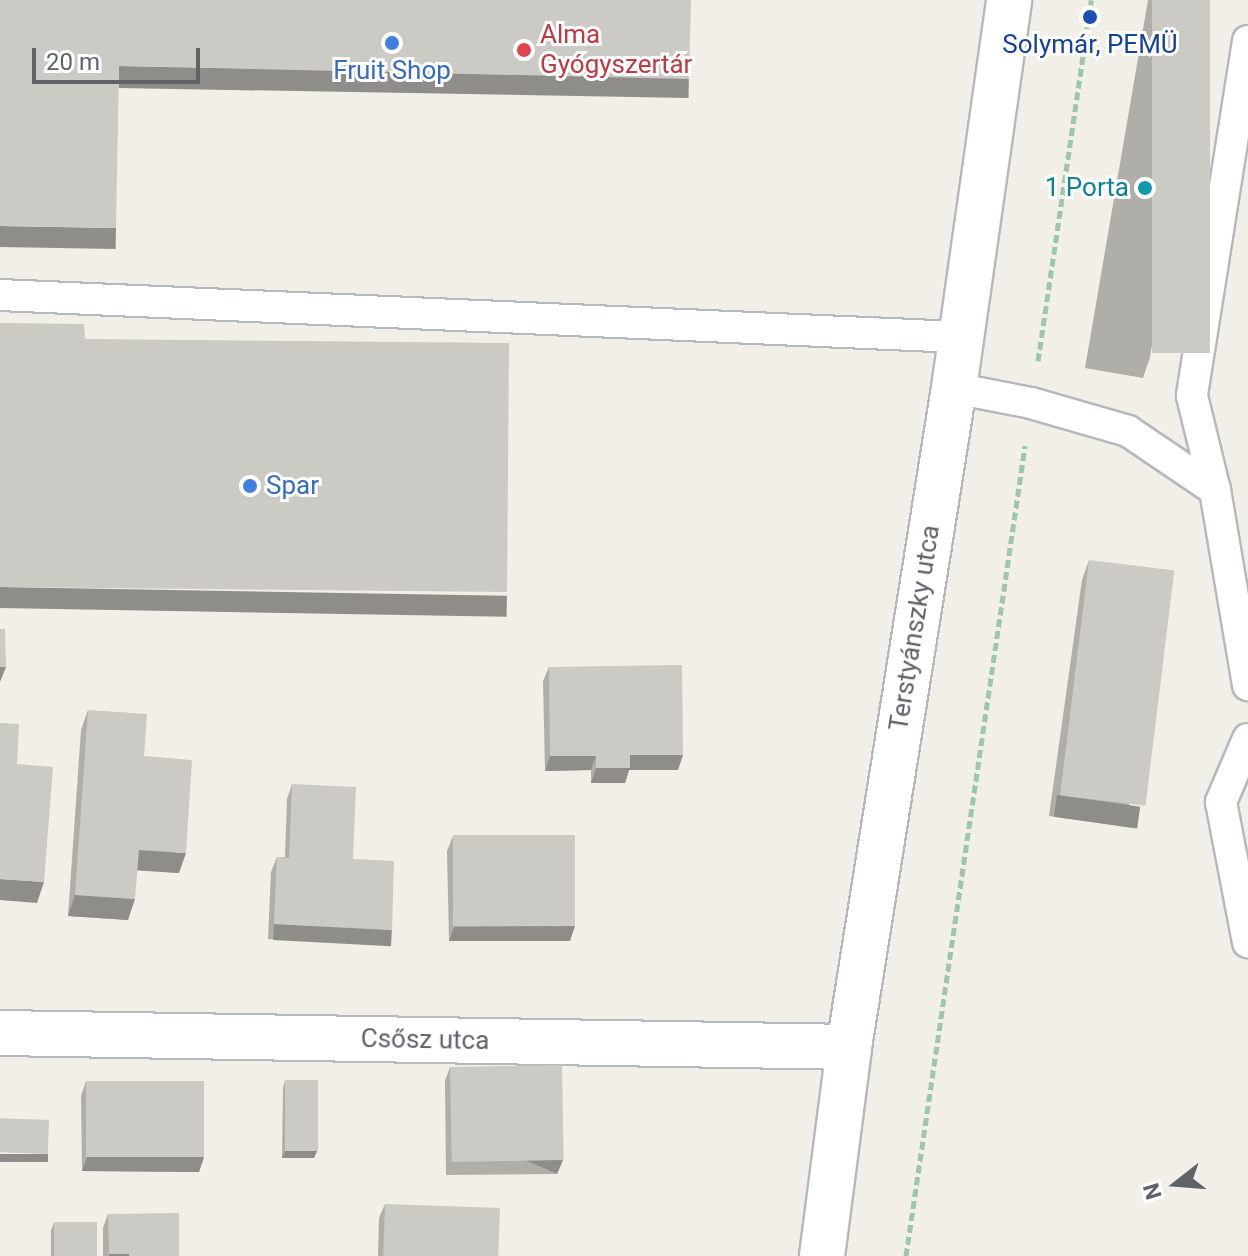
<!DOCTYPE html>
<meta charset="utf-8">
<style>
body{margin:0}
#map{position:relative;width:1248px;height:1256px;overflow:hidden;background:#f1efe8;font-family:Roboto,sans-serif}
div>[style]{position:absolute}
.path>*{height:5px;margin-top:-2.5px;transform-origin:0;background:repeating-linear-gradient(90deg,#9cc7a9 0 8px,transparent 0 12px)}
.roads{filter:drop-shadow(2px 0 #b5b8bc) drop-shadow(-2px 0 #b5b8bc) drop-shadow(0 2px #b5b8bc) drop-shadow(0 -2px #b5b8bc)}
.lane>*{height:30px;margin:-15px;padding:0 15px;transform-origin:15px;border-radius:15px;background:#fff}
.street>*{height:44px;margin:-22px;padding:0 22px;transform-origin:22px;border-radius:22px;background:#fff}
.secondary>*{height:44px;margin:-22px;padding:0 22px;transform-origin:22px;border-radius:22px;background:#fff}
.wall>*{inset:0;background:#afaea9}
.shaded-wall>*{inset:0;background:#8f8d8a;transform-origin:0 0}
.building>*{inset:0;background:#cccac5;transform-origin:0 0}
.dots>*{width:22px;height:22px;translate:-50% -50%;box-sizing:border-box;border:4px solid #fff;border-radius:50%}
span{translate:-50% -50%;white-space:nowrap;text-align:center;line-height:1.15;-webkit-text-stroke:6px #fff;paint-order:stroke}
.health-label{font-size:26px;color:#be3a42}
.left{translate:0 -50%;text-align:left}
.transit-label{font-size:26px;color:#164399}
.shop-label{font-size:26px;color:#366cbe}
.culture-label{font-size:26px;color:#0d838f}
.right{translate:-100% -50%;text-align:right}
.street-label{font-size:26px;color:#5f6368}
.north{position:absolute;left:1136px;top:1144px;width:80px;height:80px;-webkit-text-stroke:6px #fff;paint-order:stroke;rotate:253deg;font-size:22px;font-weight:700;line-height:32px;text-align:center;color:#5f6368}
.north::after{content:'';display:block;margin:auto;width:28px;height:36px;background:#5f6368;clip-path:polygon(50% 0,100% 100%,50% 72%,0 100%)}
.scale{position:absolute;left:32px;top:48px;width:168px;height:36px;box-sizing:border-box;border:4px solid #5f6368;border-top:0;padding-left:10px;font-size:24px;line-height:28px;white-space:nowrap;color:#5f6368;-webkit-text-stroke:6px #fff;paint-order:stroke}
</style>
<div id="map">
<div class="path">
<div style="left:1038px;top:361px;width:365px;rotate:-81.6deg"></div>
<div style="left:906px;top:1256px;width:819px;rotate:-81.64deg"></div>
</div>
<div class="roads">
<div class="lane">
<div style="left:1248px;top:41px;width:359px;rotate:99deg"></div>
<div style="left:1192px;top:396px;width:97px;rotate:76.3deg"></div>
<div style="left:1215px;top:490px;width:198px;rotate:80.4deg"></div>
<div style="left:0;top:295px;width:961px;rotate:2.51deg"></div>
<div style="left:954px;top:388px;width:78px;rotate:11deg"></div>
<div style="left:1031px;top:403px;width:101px;rotate:16.1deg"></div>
<div style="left:1128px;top:431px;width:105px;rotate:34.1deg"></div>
<div style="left:1248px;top:739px;width:69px;rotate:113.2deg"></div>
<div style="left:1221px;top:802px;width:143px;rotate:79.1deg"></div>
</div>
<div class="street">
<div style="left:0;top:1033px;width:849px;rotate:0.94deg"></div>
</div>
<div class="secondary">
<div style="left:822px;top:1256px;width:211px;rotate:-82.6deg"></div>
<div style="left:849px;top:1047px;width:667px;rotate:-80.95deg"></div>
<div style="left:954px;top:388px;width:392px;rotate:-81.9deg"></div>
</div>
</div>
<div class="wall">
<div style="clip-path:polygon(1148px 0,1210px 0,1150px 357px,1143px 378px,1085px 368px)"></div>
<div style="clip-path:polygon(1089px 560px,1133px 828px,1049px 816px,1082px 580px)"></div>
<div style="clip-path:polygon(549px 667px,678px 770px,629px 770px,625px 783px,591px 783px,591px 770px,545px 771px,543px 681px)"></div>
<div style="clip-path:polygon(88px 710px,144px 756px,179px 873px,137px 870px,128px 920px,68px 916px,81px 730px)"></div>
<div style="clip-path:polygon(292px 784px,353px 859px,392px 930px,386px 945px,268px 939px,271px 872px,277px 857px,285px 857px,287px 799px)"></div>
<div style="clip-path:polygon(453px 836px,570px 941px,449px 941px,447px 851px)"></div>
<div style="clip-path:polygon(450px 1067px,563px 1160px,557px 1174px,446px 1175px,445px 1081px)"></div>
<div style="clip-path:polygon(285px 1080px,317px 1151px,314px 1158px,282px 1158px,283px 1088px)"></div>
<div style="clip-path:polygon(86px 1081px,204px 1157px,199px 1172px,82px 1171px,81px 1096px)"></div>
<div style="clip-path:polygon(385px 1204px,499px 1256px,378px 1256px,379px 1218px)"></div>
<div style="clip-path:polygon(108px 1214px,179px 1256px,103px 1256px,103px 1228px)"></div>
<div style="clip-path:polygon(54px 1223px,97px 1256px,51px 1256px,51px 1230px)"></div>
</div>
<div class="shaded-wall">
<div style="left:119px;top:66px;width:570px;height:22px;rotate:1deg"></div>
<div style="left:0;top:226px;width:116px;height:21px;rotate:1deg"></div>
<div style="left:0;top:587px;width:507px;height:21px;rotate:1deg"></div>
<div style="clip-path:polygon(0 667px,6px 667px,0 682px)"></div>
<div style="clip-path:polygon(630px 755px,683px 755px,678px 770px,629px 770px,625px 783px,591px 783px,596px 768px)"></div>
<div style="clip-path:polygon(550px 756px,596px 756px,591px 770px,545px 771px)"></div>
<div style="left:1057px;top:795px;width:84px;height:22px;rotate:8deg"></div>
<div style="clip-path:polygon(139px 850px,186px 853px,179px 873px,131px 870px)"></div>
<div style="clip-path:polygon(0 879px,44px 882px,37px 903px,0 900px)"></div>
<div style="clip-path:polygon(75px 895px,135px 899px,128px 920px,68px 916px)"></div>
<div style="left:274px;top:924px;width:118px;height:16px;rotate:3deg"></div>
<div style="clip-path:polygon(575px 926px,570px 941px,449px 941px,454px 927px)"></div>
<div style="clip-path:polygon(285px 1151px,317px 1151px,314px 1158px,282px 1158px)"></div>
<div style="left:0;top:1154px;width:48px;height:8px"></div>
<div style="clip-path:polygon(87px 1157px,204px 1157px,199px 1172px,82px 1171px)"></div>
<div style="left:563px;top:1160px;width:15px;height:112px;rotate:113deg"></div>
<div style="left:109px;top:1254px;width:20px;height:2px"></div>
</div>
<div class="building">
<div style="clip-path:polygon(0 0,691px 0,689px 79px,119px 66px,116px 228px,0 226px)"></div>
<div style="left:1152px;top:0;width:58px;height:353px"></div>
<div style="clip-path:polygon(0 323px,84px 324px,85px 339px,509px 343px,507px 592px,0 587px)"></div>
<div style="left:1089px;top:560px;width:86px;height:237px;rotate:7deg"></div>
<div style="clip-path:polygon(0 629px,5px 629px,6px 667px,0 667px)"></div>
<div style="clip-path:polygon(682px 665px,683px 755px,630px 755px,630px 768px,596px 768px,596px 756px,550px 756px,549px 667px)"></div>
<div style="clip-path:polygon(88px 710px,147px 714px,144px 756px,192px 760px,186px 853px,139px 850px,135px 899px,75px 895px)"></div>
<div style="clip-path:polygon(0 723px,19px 724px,17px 764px,53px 767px,44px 882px,0 879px)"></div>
<div style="clip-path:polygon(292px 784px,356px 787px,353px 859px,394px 861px,392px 930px,274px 924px,277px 857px,289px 858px)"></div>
<div style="left:575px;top:835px;width:91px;height:122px;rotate:90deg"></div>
<div style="left:562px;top:1065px;width:95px;height:112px;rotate:89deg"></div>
<div style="left:285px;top:1080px;width:33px;height:71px"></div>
<div style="left:86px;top:1081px;width:118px;height:76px"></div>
<div style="left:49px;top:1120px;width:34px;height:49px;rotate:92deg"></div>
<div style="left:385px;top:1204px;width:115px;height:52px;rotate:2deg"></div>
<div style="clip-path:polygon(179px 1213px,179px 1256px,129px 1256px,129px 1254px,109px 1254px,108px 1214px)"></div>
<div style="left:97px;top:1222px;width:34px;height:43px;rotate:90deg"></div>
</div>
<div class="dots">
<div style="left:1090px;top:17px;background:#1a4fb4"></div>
<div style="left:392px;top:43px;background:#3f7fe0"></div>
<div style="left:524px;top:50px;background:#e0444e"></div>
<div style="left:1145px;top:188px;background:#0f9aa8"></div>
<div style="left:250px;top:486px;background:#3f7fe0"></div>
</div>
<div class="health-label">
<span class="left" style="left:540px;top:50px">Alma<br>Gyógyszertár</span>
</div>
<div class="transit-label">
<span style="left:1090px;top:45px">Solymár, PEMÜ</span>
</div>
<div class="shop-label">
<span style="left:392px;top:71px">Fruit Shop</span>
<span class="left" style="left:266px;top:486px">Spar</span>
</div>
<div class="culture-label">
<span class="right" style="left:1129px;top:188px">1 Porta</span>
</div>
<div class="street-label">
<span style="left:915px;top:628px;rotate:-81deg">Terstyánszky utca</span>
<span style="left:425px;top:1040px;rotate:1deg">Csősz utca</span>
</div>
<div class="north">N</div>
<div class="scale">20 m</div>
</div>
